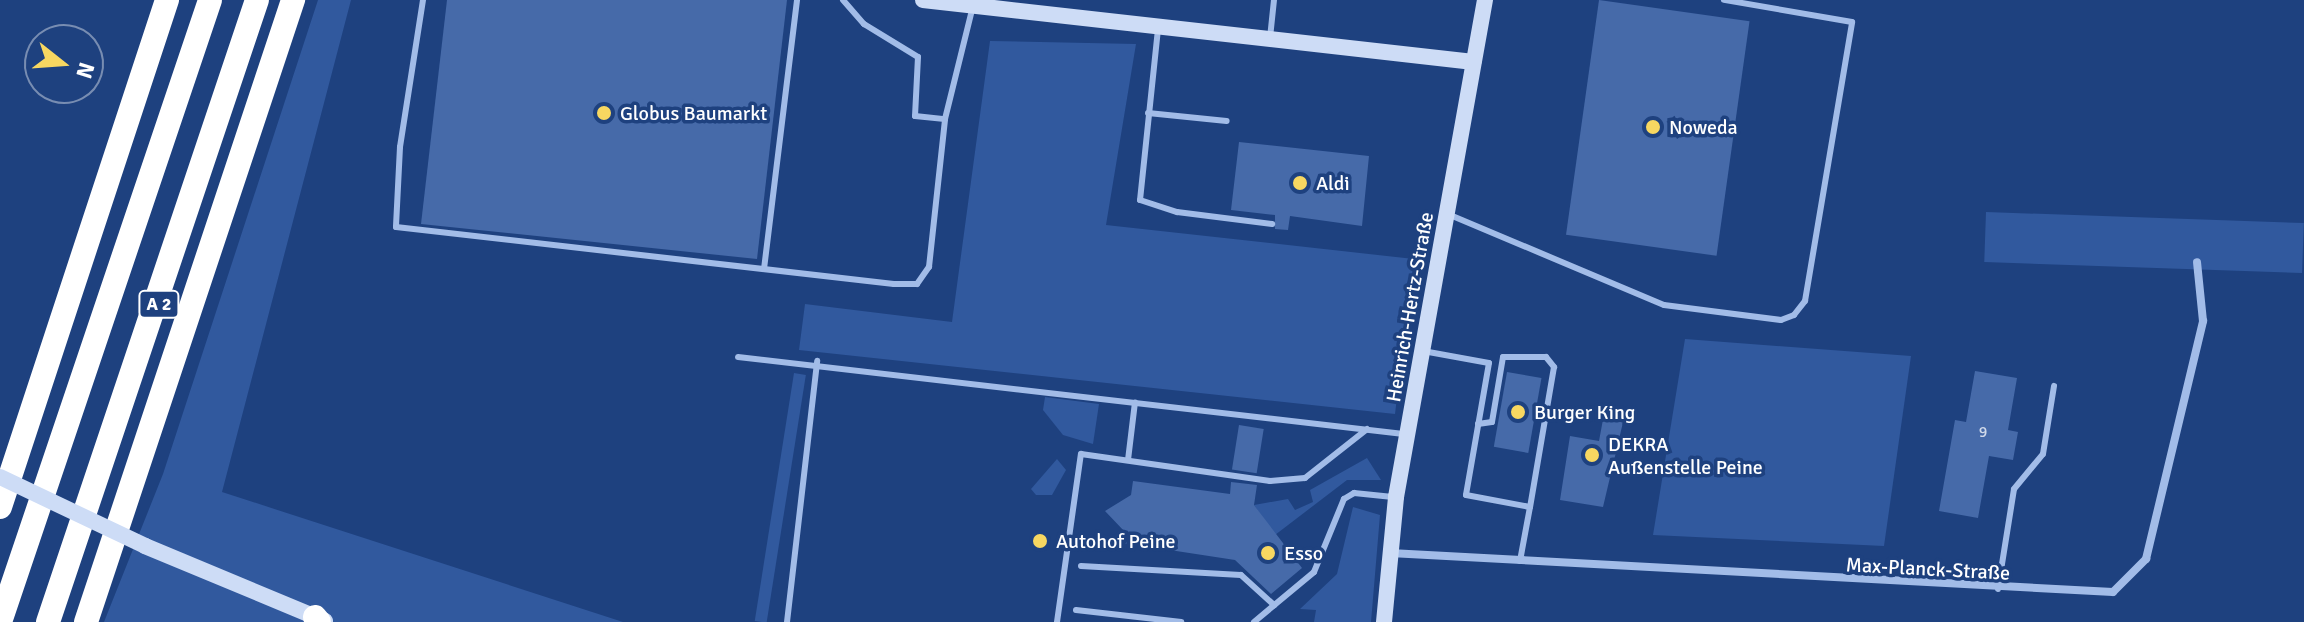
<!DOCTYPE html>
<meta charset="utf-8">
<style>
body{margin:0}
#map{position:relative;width:2304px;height:622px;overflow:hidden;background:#1e417f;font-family:Signika,sans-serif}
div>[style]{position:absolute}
.green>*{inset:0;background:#31599e;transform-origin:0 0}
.building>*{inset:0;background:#466aa9;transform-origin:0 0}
.lane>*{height:6px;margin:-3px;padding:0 3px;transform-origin:3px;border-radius:3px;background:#a2bce8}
.street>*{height:8px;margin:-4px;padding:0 4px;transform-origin:4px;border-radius:4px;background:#a2bce8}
.secondary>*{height:16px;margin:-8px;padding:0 8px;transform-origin:8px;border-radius:8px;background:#cddcf6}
.highway>*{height:24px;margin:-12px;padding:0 12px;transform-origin:12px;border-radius:12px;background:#fff}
.secondary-bridge>*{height:16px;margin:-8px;padding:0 8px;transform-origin:8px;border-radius:8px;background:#cddcf6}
.dots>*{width:22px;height:22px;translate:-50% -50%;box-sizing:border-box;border:4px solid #1e417f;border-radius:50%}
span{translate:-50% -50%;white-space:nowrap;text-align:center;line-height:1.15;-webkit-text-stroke:7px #1e417f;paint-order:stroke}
.number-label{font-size:16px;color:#d1daea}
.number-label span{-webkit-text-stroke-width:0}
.shield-label span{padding:2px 6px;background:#1e417f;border:2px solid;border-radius:6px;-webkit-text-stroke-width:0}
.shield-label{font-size:18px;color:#fff;font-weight:700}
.poi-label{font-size:20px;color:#fff}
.left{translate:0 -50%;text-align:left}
.street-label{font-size:20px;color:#fff}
.north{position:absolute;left:24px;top:24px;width:80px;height:80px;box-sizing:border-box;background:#1e417f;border:2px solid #788db2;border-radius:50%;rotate:107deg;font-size:22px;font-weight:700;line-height:32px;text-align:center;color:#fff}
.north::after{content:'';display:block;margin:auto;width:28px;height:36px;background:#f7d761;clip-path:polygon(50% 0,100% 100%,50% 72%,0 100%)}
</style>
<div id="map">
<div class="green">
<div style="clip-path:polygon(318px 0,351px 0,222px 492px,623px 622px,104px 622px,163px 474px)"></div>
<div style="clip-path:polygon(990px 41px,1136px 44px,1106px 225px,1414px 259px,1395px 414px,799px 350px,805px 304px,952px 322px)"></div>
<div style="left:1986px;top:212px;width:318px;height:50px;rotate:2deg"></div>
<div style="clip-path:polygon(1685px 339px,1911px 356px,1884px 546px,1653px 535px)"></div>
<div style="left:794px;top:373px;width:12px;height:251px;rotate:9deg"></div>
<div style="clip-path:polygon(1045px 397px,1099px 404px,1093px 444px,1063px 435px,1043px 410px)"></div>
<div style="clip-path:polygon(1367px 458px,1381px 480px,1347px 480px,1275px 535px,1254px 505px,1288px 499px,1295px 510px,1313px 502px,1310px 490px)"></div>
<div style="clip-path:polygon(1057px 459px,1066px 470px,1052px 495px,1036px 495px,1031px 489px)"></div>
<div style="clip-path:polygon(1353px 507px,1380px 515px,1371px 622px,1314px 622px,1316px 610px,1300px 609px,1337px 574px)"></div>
</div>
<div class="building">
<div style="clip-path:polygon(447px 0,787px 0,757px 259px,421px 224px)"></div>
<div style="left:1599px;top:0;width:152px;height:237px;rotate:8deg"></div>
<div style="clip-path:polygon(1239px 142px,1369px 156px,1362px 226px,1290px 216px,1288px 230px,1275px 229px,1275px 215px,1231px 210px)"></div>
<div style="clip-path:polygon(1975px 371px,2017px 378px,2008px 430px,2018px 432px,2013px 460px,1989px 456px,1978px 518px,1939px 511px,1955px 420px,1966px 422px)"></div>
<div style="left:1507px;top:372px;width:35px;height:76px;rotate:10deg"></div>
<div style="clip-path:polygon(1604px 414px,1624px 418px,1603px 507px,1560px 500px,1570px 436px,1599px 441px)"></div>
<div style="left:1239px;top:425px;width:25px;height:45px;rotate:9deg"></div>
<div style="clip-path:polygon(1133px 481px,1230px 494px,1231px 482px,1257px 485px,1254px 505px,1302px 568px,1271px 594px,1235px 560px,1124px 543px,1125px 532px,1105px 511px,1131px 495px)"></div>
</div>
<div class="lane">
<div style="left:423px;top:0;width:149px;rotate:98.9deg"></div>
<div style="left:400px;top:147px;width:80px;rotate:92.9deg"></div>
<div style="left:396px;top:227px;width:501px;rotate:6.53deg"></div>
<div style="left:894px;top:284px;width:23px"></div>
<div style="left:917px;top:284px;width:21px;rotate:-55deg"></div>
<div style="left:929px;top:267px;width:149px;rotate:-83.8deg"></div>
<div style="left:945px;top:119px;width:116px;rotate:-76.1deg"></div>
<div style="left:843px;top:0;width:32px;rotate:49deg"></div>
<div style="left:864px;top:24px;width:63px;rotate:31.4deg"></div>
<div style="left:918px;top:57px;width:59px;rotate:92.9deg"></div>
<div style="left:915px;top:116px;width:30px;rotate:6deg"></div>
<div style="left:1158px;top:29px;width:172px;rotate:96deg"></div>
<div style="left:1140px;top:200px;width:39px;rotate:18deg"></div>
<div style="left:1177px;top:212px;width:96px;rotate:7.2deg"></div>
<div style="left:1270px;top:38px;width:38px;rotate:-84deg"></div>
<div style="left:1148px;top:113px;width:79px;rotate:5.8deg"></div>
<div style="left:1450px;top:215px;width:232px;rotate:22.8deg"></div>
<div style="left:1664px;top:305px;width:118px;rotate:7.3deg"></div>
<div style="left:1781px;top:320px;width:14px;rotate:-21deg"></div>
<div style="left:1794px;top:315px;width:18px;rotate:-52deg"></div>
<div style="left:1805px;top:301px;width:283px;rotate:-80.4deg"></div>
<div style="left:1852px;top:22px;width:130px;rotate:-170.2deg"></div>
<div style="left:764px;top:269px;width:271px;rotate:-83deg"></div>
<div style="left:1423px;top:351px;width:67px;rotate:10.3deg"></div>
<div style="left:1489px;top:363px;width:134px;rotate:99.9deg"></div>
<div style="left:1466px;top:495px;width:65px;rotate:10.6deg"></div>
<div style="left:1530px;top:507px;width:55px;rotate:100.5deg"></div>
<div style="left:738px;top:357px;width:670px;rotate:6.6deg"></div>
<div style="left:1478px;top:424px;width:14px;rotate:-8deg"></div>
<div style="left:1492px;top:422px;width:66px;rotate:-80.4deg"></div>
<div style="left:1503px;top:357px;width:43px"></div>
<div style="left:1546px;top:357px;width:13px;rotate:51deg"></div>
<div style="left:1554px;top:367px;width:142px;rotate:99.7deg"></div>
<div style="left:1128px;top:460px;width:58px;rotate:-83.1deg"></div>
<div style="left:1081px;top:566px;width:160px;rotate:3.2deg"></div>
<div style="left:1241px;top:575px;width:45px;rotate:42.3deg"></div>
<div style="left:1998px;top:589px;width:101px;rotate:-80.9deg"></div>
<div style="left:2014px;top:489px;width:45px;rotate:-50.4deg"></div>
<div style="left:2043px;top:454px;width:69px;rotate:-80.8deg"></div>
<div style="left:1076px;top:610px;width:106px;rotate:6.5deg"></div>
<div style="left:787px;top:622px;width:263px;rotate:-83.4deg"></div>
<div style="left:1057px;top:622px;width:170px;rotate:-81.9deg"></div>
<div style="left:1081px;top:454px;width:191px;rotate:8.1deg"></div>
<div style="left:1270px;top:481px;width:35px;rotate:-5deg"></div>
<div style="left:1305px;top:478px;width:79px;rotate:-38.3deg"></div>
<div style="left:1254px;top:622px;width:78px;rotate:-39.8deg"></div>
<div style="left:1314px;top:572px;width:79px;rotate:-67.7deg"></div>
<div style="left:1344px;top:499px;width:12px;rotate:-31deg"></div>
<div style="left:1354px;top:493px;width:39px;rotate:6deg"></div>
</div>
<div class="street">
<div style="left:1390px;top:553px;width:724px;rotate:3.09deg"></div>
<div style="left:2113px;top:592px;width:47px;rotate:-45deg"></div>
<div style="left:2146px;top:559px;width:245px;rotate:-76.5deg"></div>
<div style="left:2203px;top:321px;width:59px;rotate:-95.8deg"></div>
</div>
<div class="secondary">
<div style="left:923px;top:0;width:554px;rotate:6.42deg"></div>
<div style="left:145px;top:546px;width:195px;rotate:22.6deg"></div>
<div style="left:1384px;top:622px;width:126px;rotate:-84.5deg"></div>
<div style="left:1396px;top:497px;width:505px;rotate:-79.85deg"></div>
</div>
<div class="highway">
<div style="left:0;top:507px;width:534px;rotate:-71.77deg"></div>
<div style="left:315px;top:617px;width:6px;rotate:51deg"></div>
<div style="left:0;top:622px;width:656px;rotate:-71.34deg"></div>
<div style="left:48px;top:622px;width:656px;rotate:-71.43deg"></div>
<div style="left:86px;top:622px;width:656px;rotate:-71.59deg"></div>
</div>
<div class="secondary-bridge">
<div style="left:0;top:477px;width:161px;rotate:25.4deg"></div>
</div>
<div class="dots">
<div style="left:604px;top:113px;background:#f7d761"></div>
<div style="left:1653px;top:127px;background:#f7d761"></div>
<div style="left:1300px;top:183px;background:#f7d761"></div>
<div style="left:1518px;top:412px;background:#f7d761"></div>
<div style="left:1592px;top:455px;background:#f7d761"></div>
<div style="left:1040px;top:541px;background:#f7d761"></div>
<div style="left:1268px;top:553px;background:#f7d761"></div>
</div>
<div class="number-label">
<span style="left:1983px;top:432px">9</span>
</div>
<div class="shield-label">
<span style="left:159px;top:304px">A 2</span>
</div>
<div class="poi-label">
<span class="left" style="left:620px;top:113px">Globus Baumarkt</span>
<span class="left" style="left:1669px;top:127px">Noweda</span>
<span class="left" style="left:1316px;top:183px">Aldi</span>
<span class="left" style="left:1534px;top:412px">Burger King</span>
<span class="left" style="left:1608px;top:456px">DEKRA<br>Außenstelle Peine</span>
<span class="left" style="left:1056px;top:541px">Autohof Peine</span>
<span class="left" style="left:1284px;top:553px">Esso</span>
</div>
<div class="street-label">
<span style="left:1410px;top:307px;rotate:-80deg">Heinrich-Hertz-Straße</span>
<span style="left:1928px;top:569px;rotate:3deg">Max-Planck-Straße</span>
</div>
<div class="north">N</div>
</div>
